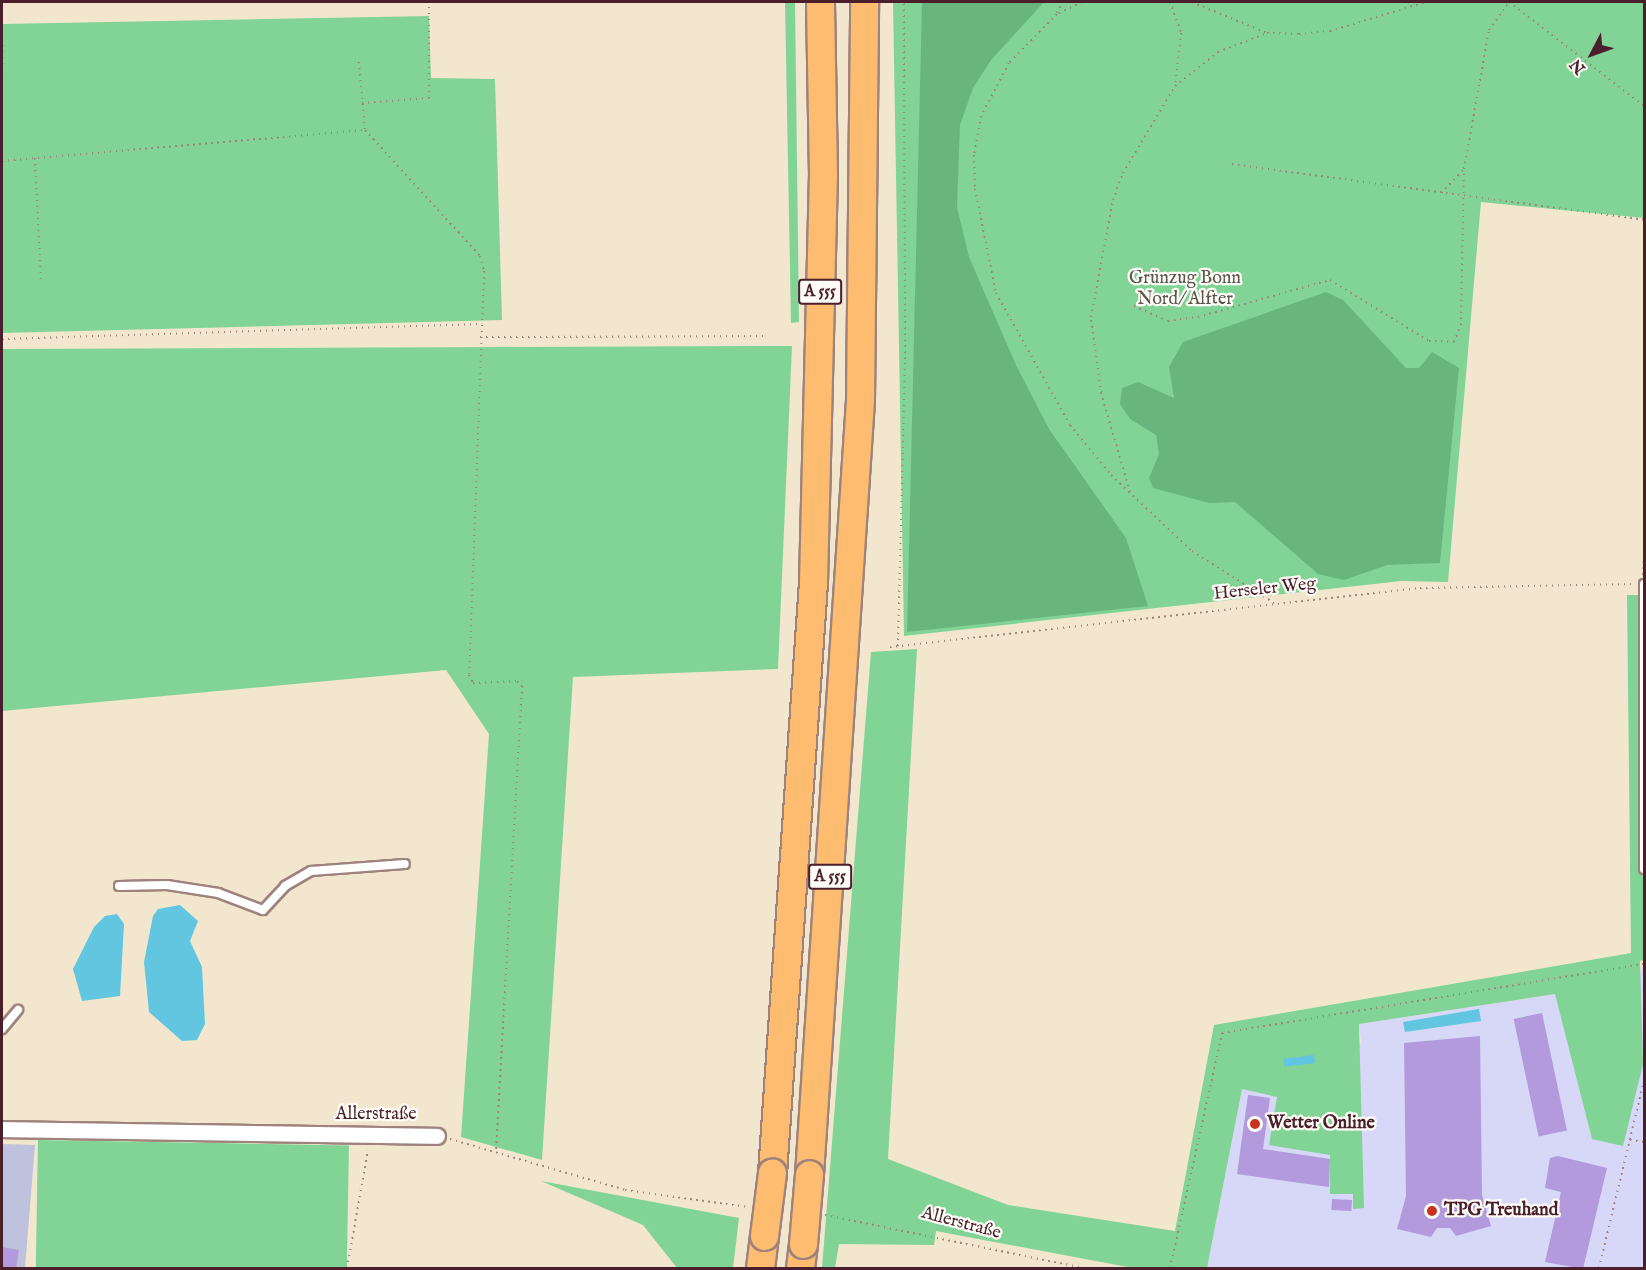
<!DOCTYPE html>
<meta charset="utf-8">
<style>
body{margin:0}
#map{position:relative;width:1646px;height:1270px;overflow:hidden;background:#f2e7ce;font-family:"IM FELL English",serif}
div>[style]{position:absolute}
.built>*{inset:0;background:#d7d7f8}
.industrial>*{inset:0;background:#bfc2dd}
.green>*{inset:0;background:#81d495;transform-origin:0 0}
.forest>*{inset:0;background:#68b67e}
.water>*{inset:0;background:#62c6e0;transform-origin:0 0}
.building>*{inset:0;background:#b29adc;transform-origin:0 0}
.path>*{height:2px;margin-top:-1px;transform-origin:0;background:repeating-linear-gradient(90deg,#9e837c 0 1.5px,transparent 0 6px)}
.roads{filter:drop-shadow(2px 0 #9e837c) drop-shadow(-2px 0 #9e837c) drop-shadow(0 2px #9e837c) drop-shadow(0 -2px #9e837c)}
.service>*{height:8px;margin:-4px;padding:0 4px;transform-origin:4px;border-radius:4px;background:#fff}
.minor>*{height:15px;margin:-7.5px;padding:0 7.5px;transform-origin:7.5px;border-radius:7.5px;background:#fff}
.motorway>*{height:27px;margin:-13.5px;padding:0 13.5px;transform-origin:13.5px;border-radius:13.5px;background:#fdbc70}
.bridges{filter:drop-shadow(2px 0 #9e837c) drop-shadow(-2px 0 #9e837c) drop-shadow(0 2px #9e837c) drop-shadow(0 -2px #9e837c)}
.motorway-bridge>*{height:27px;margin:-13.5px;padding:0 13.5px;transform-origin:13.5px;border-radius:13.5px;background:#fdbc70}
.dots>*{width:16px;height:16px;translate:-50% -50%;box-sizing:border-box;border:3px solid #fdfcf7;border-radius:50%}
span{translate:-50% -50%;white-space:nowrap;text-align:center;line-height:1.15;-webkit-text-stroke:4.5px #fdfcf7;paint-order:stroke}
.shield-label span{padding:2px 4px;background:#fdfcf7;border:2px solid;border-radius:4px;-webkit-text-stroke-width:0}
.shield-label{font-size:16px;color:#4a1f2b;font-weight:700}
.park-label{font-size:18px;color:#5a554b}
.street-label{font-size:18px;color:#4a1f2b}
.poi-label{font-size:18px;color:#4a1f2b;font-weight:700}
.left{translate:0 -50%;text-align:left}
.frame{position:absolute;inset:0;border:3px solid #4a1f2b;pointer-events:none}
.north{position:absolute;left:1562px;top:24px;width:60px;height:60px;-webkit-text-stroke:4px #fdfcf7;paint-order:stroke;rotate:229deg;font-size:16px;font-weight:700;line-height:24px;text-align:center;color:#4a1f2b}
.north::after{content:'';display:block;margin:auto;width:21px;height:27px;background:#4a1f2b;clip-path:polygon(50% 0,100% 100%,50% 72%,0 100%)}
</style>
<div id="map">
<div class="built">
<div style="clip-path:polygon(1644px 960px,1644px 1268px,1207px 1268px,1247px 1062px,1361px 1043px,1359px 1024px,1556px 994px,1592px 1139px)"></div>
</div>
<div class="industrial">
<div style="clip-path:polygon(2px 1144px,35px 1145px,25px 1268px,2px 1268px)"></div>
</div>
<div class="green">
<div style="clip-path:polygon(785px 2px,795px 2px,799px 322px,791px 323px)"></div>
<div style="clip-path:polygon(893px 2px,1644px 2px,1644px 218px,1481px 202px,1448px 582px,1401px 581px,904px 636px)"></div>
<div style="clip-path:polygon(429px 16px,431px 78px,495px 79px,502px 320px,2px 333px,2px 24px)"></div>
<div style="clip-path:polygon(792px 346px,778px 669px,573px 677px,542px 1160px,461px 1137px,489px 734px,446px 670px,2px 711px,2px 349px)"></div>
<div style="clip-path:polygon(1627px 595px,1644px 595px,1644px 960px,1640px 961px,1643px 1064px,1623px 1146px,1592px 1139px,1555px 994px,1359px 1024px,1364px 1208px,1353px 1209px,1353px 1194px,1330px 1194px,1330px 1155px,1269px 1145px,1277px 1097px,1242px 1089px,1207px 1268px,1133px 1268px,936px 1231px,934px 1245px,839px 1244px,835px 1268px,822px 1268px,871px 652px,917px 649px,888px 1159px,1008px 1205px,1175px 1231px,1214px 1025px,1631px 953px)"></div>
<div style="left:38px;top:1140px;width:311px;height:129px;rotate:1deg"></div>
<div style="clip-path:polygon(541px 1181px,739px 1218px,733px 1268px,677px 1268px,643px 1225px)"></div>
</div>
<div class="forest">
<div style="clip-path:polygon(922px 2px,1044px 2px,991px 60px,973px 88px,960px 125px,957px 207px,969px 257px,1016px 365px,1049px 429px,1126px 538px,1148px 606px,907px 632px)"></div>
<div style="clip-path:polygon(1326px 292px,1343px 300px,1406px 368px,1419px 368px,1432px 352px,1459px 368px,1440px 563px,1387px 565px,1344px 580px,1318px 574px,1235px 502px,1209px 503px,1153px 488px,1149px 478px,1159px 454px,1156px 435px,1130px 419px,1120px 404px,1122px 388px,1138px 382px,1174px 398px,1169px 367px,1183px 342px)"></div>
</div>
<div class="water">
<div style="clip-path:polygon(180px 905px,198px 921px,190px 941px,202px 967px,205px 1024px,197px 1040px,182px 1041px,149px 1012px,144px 962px,153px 916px,158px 909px)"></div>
<div style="clip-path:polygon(117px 914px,124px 924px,120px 996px,82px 1001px,73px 969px,94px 927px,105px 916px)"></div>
<div style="clip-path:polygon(1479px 1009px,1481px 1021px,1405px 1032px,1403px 1022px)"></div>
<div style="left:1314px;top:1055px;width:8px;height:31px;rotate:83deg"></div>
</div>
<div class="building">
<div style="left:1542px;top:1013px;width:120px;height:29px;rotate:78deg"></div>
<div style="clip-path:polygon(1480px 1036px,1482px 1195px,1491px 1226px,1456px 1236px,1450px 1228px,1437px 1228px,1431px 1237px,1397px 1229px,1406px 1196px,1404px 1043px)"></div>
<div style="clip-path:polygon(1248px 1095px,1270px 1098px,1263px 1149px,1330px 1159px,1329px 1187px,1237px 1174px)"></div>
<div style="clip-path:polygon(1558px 1156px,1607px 1168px,1583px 1269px,1545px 1262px,1561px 1192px,1545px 1188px,1550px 1158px)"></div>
<div style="left:1332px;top:1199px;width:20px;height:11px;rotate:3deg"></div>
<div style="clip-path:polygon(2px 1247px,19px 1250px,16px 1269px,2px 1269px)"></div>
</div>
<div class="path">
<div style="left:1082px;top:2px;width:28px;rotate:154deg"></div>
<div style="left:1057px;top:14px;width:69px;rotate:134.4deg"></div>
<div style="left:1009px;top:63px;width:60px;rotate:117.8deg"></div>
<div style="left:981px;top:116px;width:40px;rotate:100deg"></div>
<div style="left:974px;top:155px;width:34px;rotate:88deg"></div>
<div style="left:975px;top:189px;width:106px;rotate:78.6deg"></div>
<div style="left:996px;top:293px;width:151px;rotate:60.7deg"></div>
<div style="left:1070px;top:425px;width:65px;rotate:50.6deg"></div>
<div style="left:1111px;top:475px;width:111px;rotate:43.2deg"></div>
<div style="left:1192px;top:551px;width:97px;rotate:32.4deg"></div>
<div style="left:1170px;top:2px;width:33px;rotate:70deg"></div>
<div style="left:1181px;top:33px;width:53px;rotate:96.5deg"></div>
<div style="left:1192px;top:2px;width:81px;rotate:22.5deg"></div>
<div style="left:1267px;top:33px;width:32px;rotate:2deg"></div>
<div style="left:1299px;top:34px;width:31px;rotate:-6deg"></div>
<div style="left:1330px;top:31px;width:100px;rotate:-16.8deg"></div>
<div style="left:1509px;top:2px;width:170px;rotate:37.6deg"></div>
<div style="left:1057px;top:13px;width:12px;rotate:-66deg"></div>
<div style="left:359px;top:62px;width:68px;rotate:85deg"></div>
<div style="left:2px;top:88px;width:47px;rotate:-88.8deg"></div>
<div style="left:362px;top:103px;width:67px;rotate:-4.3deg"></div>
<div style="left:429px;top:98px;width:96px;rotate:-90deg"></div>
<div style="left:35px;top:158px;width:121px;rotate:87.2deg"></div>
<div style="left:2px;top:161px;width:364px;rotate:-4.9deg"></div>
<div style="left:365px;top:130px;width:171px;rotate:47.6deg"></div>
<div style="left:480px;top:256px;width:16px;rotate:75deg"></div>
<div style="left:484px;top:271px;width:404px;rotate:92.1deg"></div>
<div style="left:469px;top:675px;width:9px;rotate:63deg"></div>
<div style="left:473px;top:683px;width:44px;rotate:-2.6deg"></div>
<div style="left:517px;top:681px;width:7px;rotate:45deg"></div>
<div style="left:522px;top:686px;width:466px;rotate:93.2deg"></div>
<div style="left:1232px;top:164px;width:416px;rotate:7.7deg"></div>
<div style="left:1441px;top:193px;width:33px;rotate:-46deg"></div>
<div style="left:1134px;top:306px;width:37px;rotate:24deg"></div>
<div style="left:1168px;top:321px;width:30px;rotate:-8deg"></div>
<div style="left:1198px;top:317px;width:137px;rotate:-15.7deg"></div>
<div style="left:1330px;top:280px;width:116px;rotate:31.6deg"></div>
<div style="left:1429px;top:341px;width:25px;rotate:2deg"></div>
<div style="left:1454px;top:342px;width:18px;rotate:-68deg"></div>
<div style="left:1461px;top:325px;width:156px;rotate:-88.9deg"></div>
<div style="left:1464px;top:169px;width:141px;rotate:-79.8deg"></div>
<div style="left:1489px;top:30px;width:34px;rotate:-54deg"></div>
<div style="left:480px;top:337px;width:288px;rotate:-0.2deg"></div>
<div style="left:2px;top:339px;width:479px;rotate:-1.8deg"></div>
<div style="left:1130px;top:492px;width:103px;rotate:-106.3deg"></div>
<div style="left:1101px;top:393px;width:77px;rotate:-97.5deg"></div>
<div style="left:1091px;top:317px;width:119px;rotate:-79.4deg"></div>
<div style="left:1113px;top:200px;width:29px;rotate:-70deg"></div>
<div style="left:1123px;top:173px;width:101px;rotate:-59.1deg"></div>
<div style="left:1175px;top:86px;width:55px;rotate:-38.3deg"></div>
<div style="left:1218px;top:52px;width:53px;rotate:-21.2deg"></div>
<div style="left:1643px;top:575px;width:21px;rotate:-87deg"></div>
<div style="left:898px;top:646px;width:287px;rotate:-88.6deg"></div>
<div style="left:905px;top:359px;width:357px;rotate:-90.2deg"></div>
<div style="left:890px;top:647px;width:533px;rotate:-6.35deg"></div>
<div style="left:1420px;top:588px;width:214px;rotate:-1.1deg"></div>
<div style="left:450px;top:1139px;width:182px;rotate:16.2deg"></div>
<div style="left:625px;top:1190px;width:124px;rotate:7.9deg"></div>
<div style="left:1630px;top:1140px;width:14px;rotate:8deg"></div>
<div style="left:825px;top:1215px;width:264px;rotate:11.6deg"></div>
<div style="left:347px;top:1268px;width:120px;rotate:-79.9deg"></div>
<div style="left:1170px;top:1268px;width:241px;rotate:-77.5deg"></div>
<div style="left:1222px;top:1033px;width:428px;rotate:-9.3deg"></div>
<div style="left:1599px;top:1268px;width:192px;rotate:-76.5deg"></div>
</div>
<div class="roads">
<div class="service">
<div style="left:1644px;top:584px;width:285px;rotate:90deg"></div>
<div style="left:119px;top:886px;width:48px;rotate:-1.2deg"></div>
<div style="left:167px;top:885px;width:52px;rotate:8.9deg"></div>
<div style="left:218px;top:893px;width:48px;rotate:20.7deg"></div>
<div style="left:263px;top:910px;width:33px;rotate:-47deg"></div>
<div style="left:285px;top:886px;width:30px;rotate:-30deg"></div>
<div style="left:311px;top:871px;width:94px;rotate:-4.3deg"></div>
<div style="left:2px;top:1029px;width:25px;rotate:-50deg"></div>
</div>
<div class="minor">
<div style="left:2px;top:1129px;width:435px;rotate:0.9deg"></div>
</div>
<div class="motorway">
<div style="left:772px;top:1173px;width:592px;rotate:-86.03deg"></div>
<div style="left:813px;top:582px;width:407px;rotate:-88.6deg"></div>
<div style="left:823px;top:175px;width:173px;rotate:-91deg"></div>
<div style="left:809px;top:1174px;width:776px;rotate:-86.23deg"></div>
<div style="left:860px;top:400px;width:398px;rotate:-89.4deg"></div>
<div style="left:760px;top:1268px;width:32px;rotate:-83deg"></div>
<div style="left:800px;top:1268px;width:24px;rotate:-83deg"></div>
</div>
</div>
<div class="bridges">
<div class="motorway-bridge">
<div style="left:764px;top:1236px;width:64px;rotate:-82.8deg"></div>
<div style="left:803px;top:1244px;width:70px;rotate:-85.1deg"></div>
</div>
</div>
<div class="dots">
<div style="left:1255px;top:1124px;background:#c8321e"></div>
<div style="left:1432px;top:1211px;background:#c8321e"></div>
</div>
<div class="shield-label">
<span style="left:820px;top:292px">A 555</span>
<span style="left:830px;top:877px">A 555</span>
</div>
<div class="park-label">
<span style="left:1185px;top:290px">Grünzug Bonn<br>Nord/ Alfter</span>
</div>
<div class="street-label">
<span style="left:1265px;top:590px;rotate:-6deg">Herseler Weg</span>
<span style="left:376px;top:1115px">Allerstraße</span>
<span style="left:961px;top:1224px;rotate:15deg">Allerstraße</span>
</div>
<div class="poi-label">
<span class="left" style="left:1267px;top:1124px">Wetter Online</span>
<span class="left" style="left:1444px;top:1211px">TPG Treuhand</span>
</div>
<div class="frame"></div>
<div class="north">N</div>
</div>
